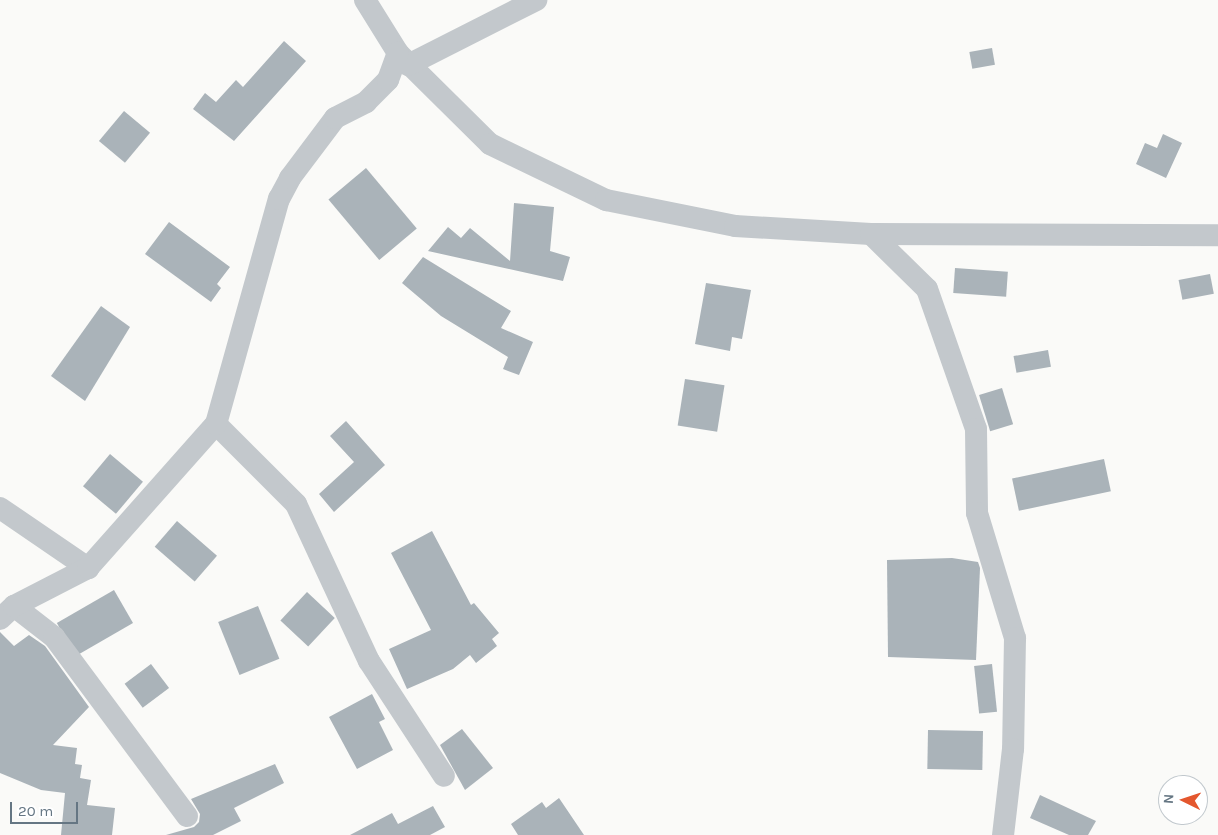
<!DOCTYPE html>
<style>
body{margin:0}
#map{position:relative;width:1218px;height:835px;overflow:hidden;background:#fafaf8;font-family:Karla,sans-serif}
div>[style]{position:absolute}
.building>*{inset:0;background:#aab3b9;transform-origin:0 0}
.minor>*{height:22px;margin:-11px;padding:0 11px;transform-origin:11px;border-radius:11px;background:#c3c8cc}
span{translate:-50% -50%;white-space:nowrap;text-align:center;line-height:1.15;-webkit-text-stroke:5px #fff;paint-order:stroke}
.north{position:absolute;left:1158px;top:775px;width:50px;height:50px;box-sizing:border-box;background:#fff;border:1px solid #c1c8cd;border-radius:50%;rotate:274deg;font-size:14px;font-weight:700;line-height:20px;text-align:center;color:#657683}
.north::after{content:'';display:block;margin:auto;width:18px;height:22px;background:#e4572e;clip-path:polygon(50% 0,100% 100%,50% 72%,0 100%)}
.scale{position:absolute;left:10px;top:802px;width:68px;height:22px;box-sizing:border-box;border:2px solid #657683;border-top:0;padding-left:6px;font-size:15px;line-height:18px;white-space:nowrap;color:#657683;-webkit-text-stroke:4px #fff;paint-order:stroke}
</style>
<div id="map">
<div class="building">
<div style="clip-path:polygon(284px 41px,306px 61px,234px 141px,193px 109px,205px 93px,216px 102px,236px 80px,243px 87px)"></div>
<div style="left:992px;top:48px;width:17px;height:23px;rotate:80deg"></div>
<div style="left:124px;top:111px;width:34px;height:39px;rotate:40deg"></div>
<div style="clip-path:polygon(1163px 134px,1182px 143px,1166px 178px,1136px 164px,1145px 143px,1157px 148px)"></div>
<div style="left:366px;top:168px;width:79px;height:49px;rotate:50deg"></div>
<div style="clip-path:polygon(514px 203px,554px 207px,550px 251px,570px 257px,563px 281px,428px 251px,448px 227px,461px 238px,470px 228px,510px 261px)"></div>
<div style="clip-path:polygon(169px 222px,230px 267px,217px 284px,221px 288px,211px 302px,145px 254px)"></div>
<div style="clip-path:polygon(423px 257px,511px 311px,501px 328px,533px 342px,519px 375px,503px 369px,508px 357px,441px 316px,402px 283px)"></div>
<div style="left:955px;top:268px;width:53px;height:25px;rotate:4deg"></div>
<div style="left:1210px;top:274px;width:20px;height:32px;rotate:79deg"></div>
<div style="clip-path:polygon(706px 283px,751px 290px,742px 339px,732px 337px,730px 351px,695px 344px)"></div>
<div style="clip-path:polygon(101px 306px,130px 327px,85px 401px,51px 376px)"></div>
<div style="left:1048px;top:350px;width:17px;height:35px;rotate:80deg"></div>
<div style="left:685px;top:379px;width:40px;height:47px;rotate:9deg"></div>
<div style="left:1002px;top:388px;width:38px;height:24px;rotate:73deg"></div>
<div style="clip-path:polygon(346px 421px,385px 465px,334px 512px,319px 494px,354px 462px,330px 436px)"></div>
<div style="left:110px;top:454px;width:43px;height:42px;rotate:40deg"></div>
<div style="left:1104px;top:459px;width:33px;height:94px;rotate:78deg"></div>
<div style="left:177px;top:521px;width:53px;height:34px;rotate:41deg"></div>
<div style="clip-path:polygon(432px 531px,471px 605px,474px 603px,499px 633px,492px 639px,497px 646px,476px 663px,470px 655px,453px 669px,407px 689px,389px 649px,431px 630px,391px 553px)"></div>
<div style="clip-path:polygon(952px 558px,978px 562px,980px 568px,976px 660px,888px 657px,887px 560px)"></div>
<div style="left:114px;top:590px;width:38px;height:66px;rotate:60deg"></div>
<div style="left:307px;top:592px;width:38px;height:39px;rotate:43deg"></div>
<div style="left:258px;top:606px;width:57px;height:43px;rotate:68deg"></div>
<div style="clip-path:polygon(0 632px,14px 646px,29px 635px,45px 646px,89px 707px,53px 745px,77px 748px,75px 764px,82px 765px,80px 778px,91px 780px,87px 805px,115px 808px,112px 835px,61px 835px,65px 793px,41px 790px,0 773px)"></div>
<div style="left:151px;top:664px;width:30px;height:33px;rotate:53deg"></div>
<div style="left:992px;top:664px;width:48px;height:18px;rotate:84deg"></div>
<div style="clip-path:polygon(372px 694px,385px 719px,379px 722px,393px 750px,357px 769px,329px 717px)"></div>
<div style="clip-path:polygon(462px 729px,493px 768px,465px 790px,440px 745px)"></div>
<div style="left:928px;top:730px;width:55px;height:39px;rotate:1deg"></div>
<div style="clip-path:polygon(275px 764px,284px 783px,234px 808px,241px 821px,213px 835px,166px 835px,194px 827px,199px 822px,200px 814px,191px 799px)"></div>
<div style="clip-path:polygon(1040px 795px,1096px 821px,1088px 835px,1069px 835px,1030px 818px)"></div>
<div style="clip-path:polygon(559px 798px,584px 835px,518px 835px,511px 824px,542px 802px,546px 808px)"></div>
<div style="clip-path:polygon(433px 806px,445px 827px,430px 835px,350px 835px,392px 813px,398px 824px)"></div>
</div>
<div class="minor">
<div style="left:365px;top:0;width:62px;rotate:58.1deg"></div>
<div style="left:398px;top:53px;width:129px;rotate:44.7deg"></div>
<div style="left:490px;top:144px;width:129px;rotate:25.8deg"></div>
<div style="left:606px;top:200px;width:132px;rotate:11.4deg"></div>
<div style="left:735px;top:226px;width:136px;rotate:3.4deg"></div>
<div style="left:871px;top:234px;width:347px;rotate:0.2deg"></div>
<div style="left:408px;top:65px;width:144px;rotate:-26.9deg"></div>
<div style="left:871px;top:234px;width:78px;rotate:44.5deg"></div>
<div style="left:927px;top:289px;width:148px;rotate:70.7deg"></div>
<div style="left:976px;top:429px;width:84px;rotate:89.3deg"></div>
<div style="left:977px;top:513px;width:131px;rotate:73.1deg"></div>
<div style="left:1015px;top:638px;width:111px;rotate:91deg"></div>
<div style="left:1013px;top:749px;width:87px;rotate:96.6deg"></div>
<div style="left:216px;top:424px;width:113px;rotate:45deg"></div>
<div style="left:296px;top:504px;width:173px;rotate:65.1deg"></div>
<div style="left:369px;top:661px;width:137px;rotate:56.9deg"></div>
<div style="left:0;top:508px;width:107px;rotate:34.3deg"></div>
<div style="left:14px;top:606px;width:51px;rotate:37.8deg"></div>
<div style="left:54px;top:637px;width:223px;rotate:53.4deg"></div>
<div style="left:0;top:619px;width:19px;rotate:-43deg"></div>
<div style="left:14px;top:606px;width:83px;rotate:-27.2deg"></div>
<div style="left:88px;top:568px;width:193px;rotate:-48.4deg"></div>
<div style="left:216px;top:424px;width:234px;rotate:-74.4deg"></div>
<div style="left:279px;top:199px;width:24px;rotate:-62deg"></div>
<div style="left:290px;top:178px;width:75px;rotate:-53.1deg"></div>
<div style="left:335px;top:118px;width:35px;rotate:-27deg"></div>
<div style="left:366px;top:102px;width:31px;rotate:-45deg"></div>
<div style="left:388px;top:80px;width:29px;rotate:-70deg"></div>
</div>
<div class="north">N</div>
<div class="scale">20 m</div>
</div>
